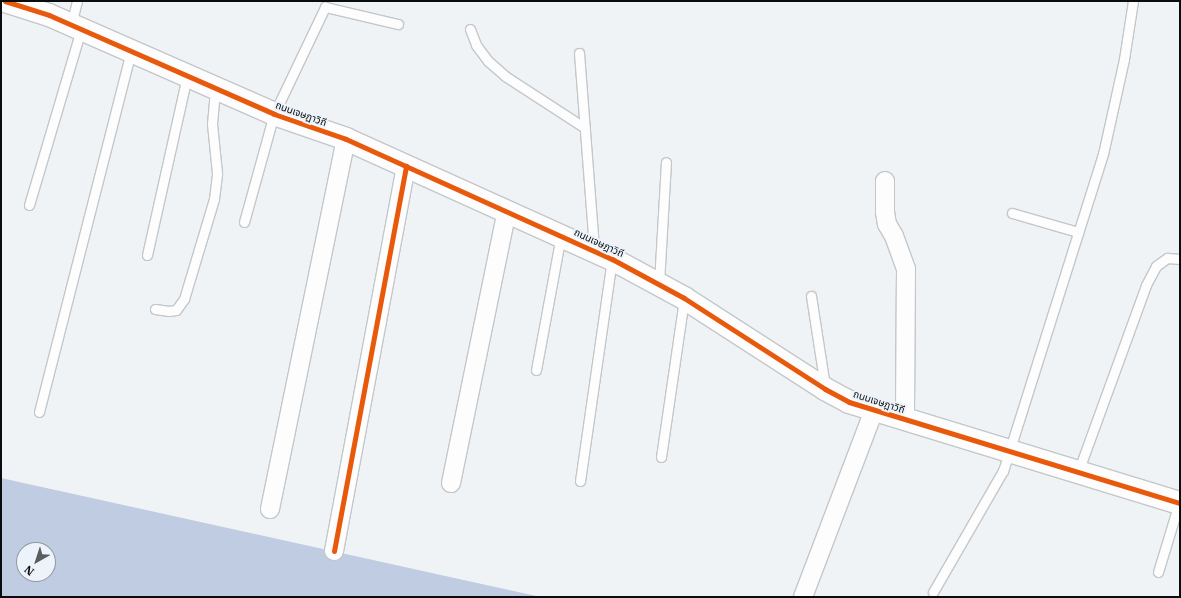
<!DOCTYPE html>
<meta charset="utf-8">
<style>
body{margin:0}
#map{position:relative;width:1181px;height:598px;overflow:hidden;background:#f0f3f6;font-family:"IBM Plex Serif","Noto Sans Thai",serif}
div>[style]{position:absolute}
.water>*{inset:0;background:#c0cce2}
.roads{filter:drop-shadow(1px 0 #c4c7c9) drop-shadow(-1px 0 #c4c7c9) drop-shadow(0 1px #c4c7c9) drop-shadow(0 -1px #c4c7c9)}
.lane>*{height:9px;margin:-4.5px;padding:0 4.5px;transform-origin:4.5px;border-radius:4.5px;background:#fdfdfe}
.street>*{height:18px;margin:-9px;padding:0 9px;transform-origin:9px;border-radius:9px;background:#fdfdfe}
.secondary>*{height:22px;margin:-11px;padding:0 11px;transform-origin:11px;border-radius:11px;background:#fdfdfe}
.cycleway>*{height:5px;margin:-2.5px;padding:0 2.5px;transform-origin:2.5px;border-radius:2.5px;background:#e8590c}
span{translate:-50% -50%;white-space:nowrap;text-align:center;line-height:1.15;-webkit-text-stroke:4px #ecf3fa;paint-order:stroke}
.street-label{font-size:10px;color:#0a0c0e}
.frame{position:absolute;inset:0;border:2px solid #0a0c0e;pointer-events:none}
.north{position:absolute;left:16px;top:542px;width:40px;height:40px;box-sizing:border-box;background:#ecf3fa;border:1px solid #92979c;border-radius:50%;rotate:219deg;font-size:11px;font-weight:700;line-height:16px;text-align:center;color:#0a0c0e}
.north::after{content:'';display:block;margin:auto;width:14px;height:18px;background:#5a5d5f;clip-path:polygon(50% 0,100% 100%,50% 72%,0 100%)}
</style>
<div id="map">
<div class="water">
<div style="clip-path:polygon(evenodd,1px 478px,541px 597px,1px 597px,1px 478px,24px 550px,48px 550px,48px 574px,24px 574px,24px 550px)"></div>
</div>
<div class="roads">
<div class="lane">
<div style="left:71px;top:25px;width:25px;rotate:-76deg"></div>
<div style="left:470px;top:29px;width:17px;rotate:69deg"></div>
<div style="left:476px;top:45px;width:20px;rotate:53deg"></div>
<div style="left:488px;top:61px;width:23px;rotate:41deg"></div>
<div style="left:505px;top:76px;width:95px;rotate:33deg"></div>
<div style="left:579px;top:53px;width:197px;rotate:85.6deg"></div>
<div style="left:29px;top:205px;width:184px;rotate:-73.5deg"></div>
<div style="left:1012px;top:213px;width:69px;rotate:16.1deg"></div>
<div style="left:244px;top:222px;width:112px;rotate:-74.5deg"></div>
<div style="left:274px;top:114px;width:119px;rotate:-64.5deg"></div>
<div style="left:325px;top:7px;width:75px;rotate:13.1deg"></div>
<div style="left:147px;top:255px;width:183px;rotate:-77.4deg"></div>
<div style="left:659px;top:283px;width:121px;rotate:-86.7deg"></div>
<div style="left:811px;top:296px;width:91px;rotate:81.2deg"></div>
<div style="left:155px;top:309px;width:14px;rotate:8deg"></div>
<div style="left:169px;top:311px;width:7px;rotate:-8deg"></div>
<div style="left:176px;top:310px;width:14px;rotate:-54deg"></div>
<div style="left:184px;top:299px;width:104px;rotate:-73.3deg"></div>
<div style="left:214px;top:199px;width:26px;rotate:-83deg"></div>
<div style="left:217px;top:173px;width:49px;rotate:-95.8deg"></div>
<div style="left:212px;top:124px;width:36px;rotate:-85deg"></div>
<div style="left:536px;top:370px;width:137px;rotate:-79.5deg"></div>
<div style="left:39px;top:412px;width:373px;rotate:-75.7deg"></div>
<div style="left:661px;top:457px;width:159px;rotate:-81.7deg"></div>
<div style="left:1078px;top:472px;width:199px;rotate:-70deg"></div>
<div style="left:1146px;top:285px;width:21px;rotate:-62deg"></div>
<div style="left:1156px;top:266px;width:14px;rotate:-36deg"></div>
<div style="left:1167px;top:258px;width:13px;rotate:4deg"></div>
<div style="left:580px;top:481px;width:224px;rotate:-81.8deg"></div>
<div style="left:1158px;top:572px;width:72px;rotate:-73.1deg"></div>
<div style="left:933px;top:592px;width:140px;rotate:-60deg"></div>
<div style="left:1003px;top:471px;width:332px;rotate:-72.5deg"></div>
<div style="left:1103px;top:154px;width:97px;rotate:-77.5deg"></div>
<div style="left:1124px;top:59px;width:59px;rotate:-81.2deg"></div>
</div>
<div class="street">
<div style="left:885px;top:181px;width:31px;rotate:90deg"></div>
<div style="left:885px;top:212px;width:12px;rotate:81deg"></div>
<div style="left:887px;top:224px;width:14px;rotate:60deg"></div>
<div style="left:894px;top:236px;width:35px;rotate:70deg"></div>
<div style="left:906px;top:269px;width:151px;rotate:90.4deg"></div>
<div style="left:451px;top:483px;width:278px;rotate:-78.4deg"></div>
<div style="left:270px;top:509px;width:378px;rotate:-78.4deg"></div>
<div style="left:334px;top:551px;width:392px;rotate:-79.4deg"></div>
<div style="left:803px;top:597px;width:200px;rotate:-69.2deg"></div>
</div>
<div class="secondary">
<div style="left:5px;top:1px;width:46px;rotate:17.7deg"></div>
<div style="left:49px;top:15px;width:246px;rotate:23.7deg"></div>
<div style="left:274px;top:114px;width:76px;rotate:19.1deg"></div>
<div style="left:346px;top:139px;width:292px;rotate:24.3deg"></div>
<div style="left:612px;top:259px;width:82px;rotate:28.4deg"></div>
<div style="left:684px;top:298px;width:168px;rotate:32.8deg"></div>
<div style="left:825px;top:389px;width:27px;rotate:28deg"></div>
<div style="left:849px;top:402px;width:346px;rotate:17deg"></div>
</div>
</div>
<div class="cycleway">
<div style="left:5px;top:1px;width:46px;rotate:17.7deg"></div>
<div style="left:49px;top:15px;width:246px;rotate:23.7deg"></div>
<div style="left:274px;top:114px;width:76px;rotate:19.1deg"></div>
<div style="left:346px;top:139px;width:292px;rotate:24.3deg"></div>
<div style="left:612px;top:259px;width:82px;rotate:28.4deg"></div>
<div style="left:684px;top:298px;width:168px;rotate:32.8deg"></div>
<div style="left:825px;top:389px;width:27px;rotate:28deg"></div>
<div style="left:849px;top:402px;width:346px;rotate:17deg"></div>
<div style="left:334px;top:551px;width:392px;rotate:-79.4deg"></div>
</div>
<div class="street-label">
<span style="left:301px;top:114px;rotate:20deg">ถนนเจษฎาวิถี</span>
<span style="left:599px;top:243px;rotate:25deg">ถนนเจษฎาวิถี</span>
<span style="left:879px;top:402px;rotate:18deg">ถนนเจษฎาวิถี</span>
</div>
<div class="frame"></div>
<div class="north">N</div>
</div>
